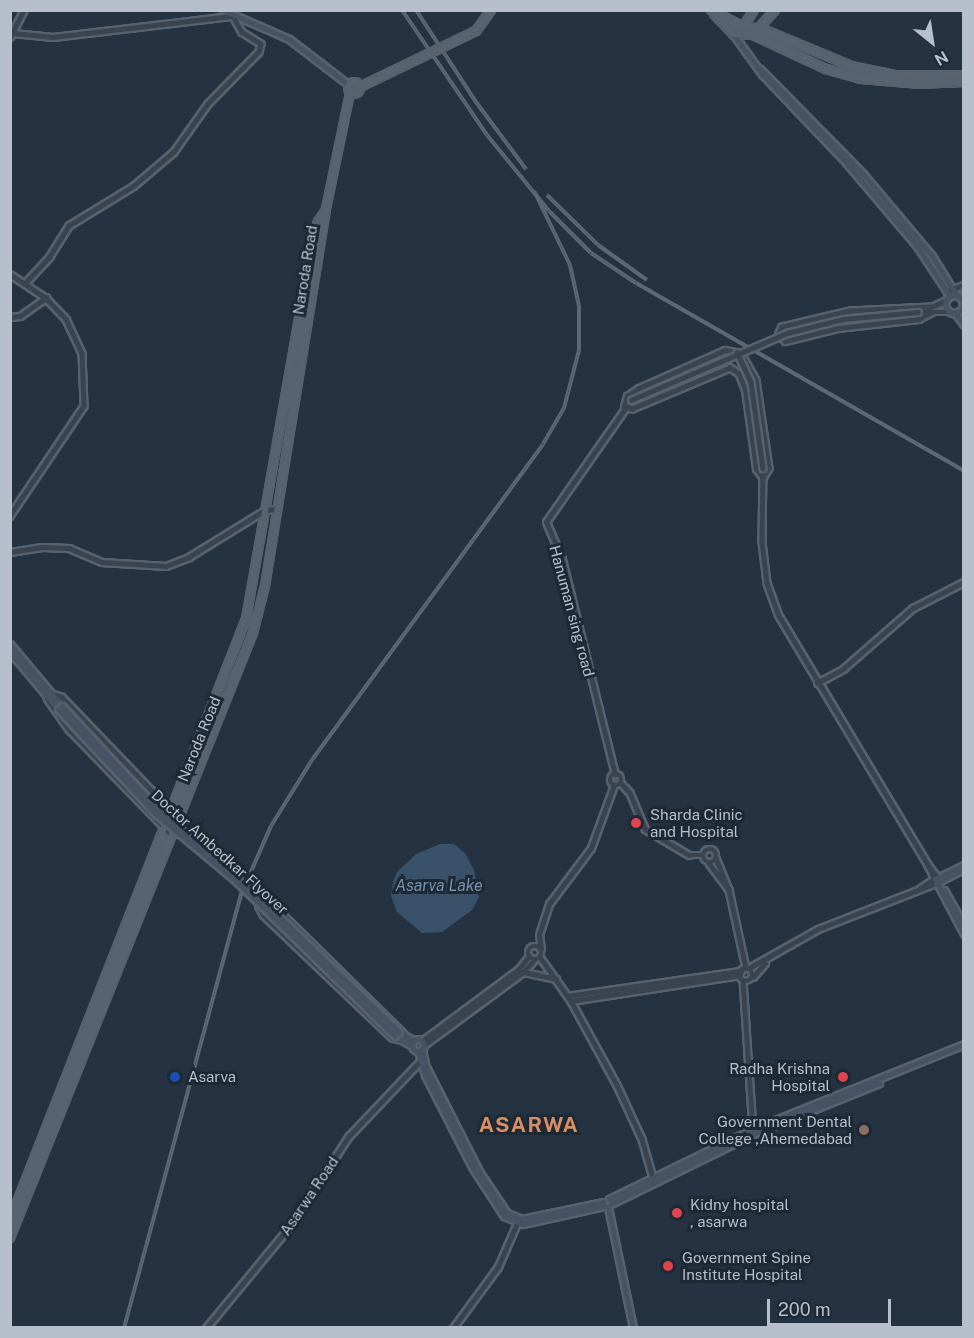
<!DOCTYPE html>
<style>
body{margin:0}
#map{position:relative;width:974px;height:1338px;overflow:hidden;background:#253241;font-family:"Public Sans",sans-serif}
div>[style]{position:absolute}
.water>*{inset:0;background:#3a516a}
.roads{filter:drop-shadow(2px 0 #57626e) drop-shadow(-2px 0 #57626e) drop-shadow(0 2px #57626e) drop-shadow(0 -2px #57626e)}
.tertiary>*{height:4.5px;margin:-2.25px;padding:0 2.25px;transform-origin:2.25px;border-radius:2.25px;background:#394450}
.tertiary>.ring{margin:-2.25px;padding:0;box-sizing:content-box;background:none;border:4.5px solid #394450;border-radius:50%}
.secondary>*{height:5px;margin:-2.5px;padding:0 2.5px;transform-origin:2.5px;border-radius:2.5px;background:#475364}
.secondary>.ring{margin:-2.5px;padding:0;box-sizing:content-box;background:none;border:5px solid #475364;border-radius:50%}
.primary>*{height:6px;margin:-3px;padding:0 3px;transform-origin:3px;border-radius:3px;background:#576370}
.primary>.ring{margin:-3px;padding:0;box-sizing:content-box;background:none;border:6px solid #576370;border-radius:50%}
.rail>*{height:4px;margin-top:-2px;transform-origin:0;background:repeating-linear-gradient(90deg,#1e2936 0 4.5px,#5b6877 0 9px);box-sizing:border-box;border-block:2px solid #5b6877}
.bridges{filter:drop-shadow(2px 0 #57626e) drop-shadow(-2px 0 #57626e) drop-shadow(0 2px #57626e) drop-shadow(0 -2px #57626e)}
.tertiary-bridge>*{height:4.5px;margin:-2.25px;padding:0 2.25px;transform-origin:2.25px;border-radius:2.25px;background:#394450}
.secondary-bridge>*{height:5px;margin:-2.5px;padding:0 2.5px;transform-origin:2.5px;border-radius:2.5px;background:#475364}
.primary-bridge>*{height:6px;margin:-3px;padding:0 3px;transform-origin:3px;border-radius:3px;background:#576370}
.dots>*{width:16px;height:16px;translate:-50% -50%;box-sizing:border-box;border:3px solid #1e2936;border-radius:50%}
span{translate:-50% -50%;white-space:nowrap;text-align:center;line-height:1.15;-webkit-text-stroke:6px #1e2936;paint-order:stroke}
.street-label{font-size:15px;color:#b6bfcb}
.poi-label{font-size:15px;color:#b6bfcb}
.left{translate:0 -50%;text-align:left}
.right{translate:-100% -50%;text-align:right}
.water-label{font-size:16px;color:#7592ae;font-style:italic}
.district-label{font-size:21px;color:#d88f63;font-weight:700;letter-spacing:1.5px}
.frame{position:absolute;inset:0;border:12px solid #b6bfcb;pointer-events:none}
.north{position:absolute;left:902px;top:12px;width:60px;height:60px;-webkit-text-stroke:4px #1e2936;paint-order:stroke;rotate:150deg;font-size:16px;font-weight:700;line-height:24px;text-align:center;color:#b6bfcb}
.north::after{content:'';display:block;margin:auto;width:21px;height:27px;background:#b6bfcb;clip-path:polygon(50% 0,100% 100%,50% 72%,0 100%)}
.scale{position:absolute;left:767px;top:1299px;width:124px;height:27px;box-sizing:border-box;border:3px solid #b6bfcb;border-top:0;padding-left:8px;font-size:18px;line-height:21px;white-space:nowrap;color:#b6bfcb;-webkit-text-stroke:4px #1e2936;paint-order:stroke}
</style>
<div id="map">
<div class="water">
<div style="clip-path:polygon(440px 844px,454px 844px,465px 853px,474px 870px,479px 897px,472px 910px,442px 932px,422px 933px,397px 912px,391px 896px,393px 882px,397px 872px,416px 854px)"></div>
</div>
<div class="roads">
<div class="tertiary">
<div style="left:13px;top:33px;width:40px;rotate:5.7deg"></div>
<div style="left:53px;top:37px;width:181px;rotate:-6.7deg"></div>
<div style="left:233px;top:16px;width:18px;rotate:61deg"></div>
<div style="left:242px;top:32px;width:22px;rotate:32deg"></div>
<div style="left:261px;top:44px;width:8px;rotate:104deg"></div>
<div style="left:259px;top:52px;width:73px;rotate:134.4deg"></div>
<div style="left:208px;top:104px;width:59px;rotate:125.3deg"></div>
<div style="left:174px;top:152px;width:52px;rotate:139.6deg"></div>
<div style="left:134px;top:186px;width:76px;rotate:148.4deg"></div>
<div style="left:69px;top:226px;width:36px;rotate:122deg"></div>
<div style="left:50px;top:257px;width:35px;rotate:133deg"></div>
<div style="left:10px;top:37px;width:30px;rotate:-63deg"></div>
<div style="left:10px;top:274px;width:43px;rotate:33.7deg"></div>
<div style="left:46px;top:298px;width:29px;rotate:46deg"></div>
<div style="left:66px;top:319px;width:38px;rotate:65deg"></div>
<div style="left:82px;top:353px;width:53px;rotate:87.8deg"></div>
<div style="left:84px;top:406px;width:133px;rotate:123.9deg"></div>
<div style="left:950px;top:290px;width:15px;rotate:-20deg"></div>
<div style="left:930px;top:307px;width:80px;rotate:177.1deg"></div>
<div style="left:850px;top:311px;width:70px;rotate:166.8deg"></div>
<div style="left:782px;top:327px;width:7px;rotate:117deg"></div>
<div style="left:779px;top:333px;width:10px;rotate:53deg"></div>
<div style="left:785px;top:341px;width:55px;rotate:-13.8deg"></div>
<div style="left:838px;top:328px;width:81px;rotate:-6.4deg"></div>
<div style="left:918px;top:319px;width:16px;rotate:-27deg"></div>
<div style="left:929px;top:308px;width:17px;rotate:-24deg"></div>
<div style="left:918px;top:312px;width:31px"></div>
<div style="left:10px;top:317px;width:10px;rotate:-6deg"></div>
<div style="left:20px;top:316px;width:32px;rotate:-35deg"></div>
<div style="left:725px;top:350px;width:16px;rotate:11deg"></div>
<div style="left:741px;top:353px;width:31px;rotate:61deg"></div>
<div style="left:756px;top:380px;width:89px;rotate:81.6deg"></div>
<div style="left:769px;top:468px;width:12px;rotate:121deg"></div>
<div style="left:763px;top:478px;width:11px;rotate:-128deg"></div>
<div style="left:756px;top:469px;width:80px;rotate:-97.9deg"></div>
<div style="left:745px;top:390px;width:17px;rotate:-111deg"></div>
<div style="left:739px;top:374px;width:11px;rotate:-146deg"></div>
<div style="left:730px;top:368px;width:106px;rotate:157.3deg"></div>
<div style="left:632px;top:409px;width:8px;rotate:-166deg"></div>
<div style="left:624px;top:407px;width:11px;rotate:-75deg"></div>
<div style="left:627px;top:396px;width:14px;rotate:-34deg"></div>
<div style="left:639px;top:388px;width:94px;rotate:-23.8deg"></div>
<div style="left:763px;top:468px;width:74px;rotate:90.8deg"></div>
<div style="left:762px;top:542px;width:41px;rotate:83deg"></div>
<div style="left:767px;top:583px;width:33px;rotate:70deg"></div>
<div style="left:778px;top:614px;width:292px;rotate:59.1deg"></div>
<div style="left:928px;top:865px;width:16px;rotate:63deg"></div>
<div style="left:935px;top:879px;width:17px;rotate:147deg"></div>
<div style="left:10px;top:552px;width:32px;rotate:-9deg"></div>
<div style="left:42px;top:547px;width:27px;rotate:2deg"></div>
<div style="left:69px;top:548px;width:36px;rotate:23deg"></div>
<div style="left:102px;top:562px;width:64px;rotate:3.6deg"></div>
<div style="left:166px;top:566px;width:25px;rotate:-21deg"></div>
<div style="left:189px;top:557px;width:89px;rotate:-31.7deg"></div>
<div style="left:265px;top:510px;width:12px;rotate:-5deg"></div>
<div style="left:817px;top:683px;width:30px;rotate:-28deg"></div>
<div style="left:843px;top:669px;width:93px;rotate:-41.1deg"></div>
<div style="left:913px;top:608px;width:57px;rotate:-27deg"></div>
<div style="left:53px;top:694px;width:9px;rotate:18deg"></div>
<div style="left:62px;top:697px;width:169px;rotate:46.2deg"></div>
<div style="left:47px;top:698px;width:38px;rotate:55deg"></div>
<div style="left:69px;top:729px;width:148px;rotate:45.8deg"></div>
<div class="ring" style="left:610.5px;top:774.5px;width:6.5px;height:6.5px"></div>
<div style="left:615px;top:775px;width:222px;rotate:-103.8deg"></div>
<div style="left:562px;top:559px;width:40px;rotate:-113.4deg"></div>
<div style="left:546px;top:522px;width:149px;rotate:-55.1deg"></div>
<div style="left:621px;top:783px;width:13px;rotate:48deg"></div>
<div style="left:630px;top:793px;width:39px;rotate:67deg"></div>
<div style="left:645px;top:829px;width:51px;rotate:30.6deg"></div>
<div style="left:689px;top:855px;width:14px"></div>
<div class="ring" style="left:703px;top:849px;width:9.5px;height:9.5px"></div>
<div style="left:716px;top:858px;width:35px;rotate:68deg"></div>
<div style="left:709px;top:863px;width:34px;rotate:53deg"></div>
<div style="left:729px;top:890px;width:80px;rotate:77.7deg"></div>
<div style="left:928px;top:865px;width:16px;rotate:52deg"></div>
<div class="ring" style="left:528px;top:946px;width:9.5px;height:9.5px"></div>
<div style="left:541px;top:949px;width:14px;rotate:-98deg"></div>
<div style="left:539px;top:935px;width:33px;rotate:-72deg"></div>
<div style="left:549px;top:904px;width:70px;rotate:-53.1deg"></div>
<div style="left:591px;top:848px;width:67px;rotate:-69.9deg"></div>
<div style="left:540px;top:957px;width:54px;rotate:54.8deg"></div>
<div style="left:571px;top:1001px;width:96px;rotate:61.3deg"></div>
<div style="left:617px;top:1085px;width:60px;rotate:65.2deg"></div>
<div style="left:642px;top:1139px;width:41px;rotate:74.2deg"></div>
<div style="left:749px;top:968px;width:79px;rotate:-29.5deg"></div>
<div style="left:818px;top:929px;width:127px;rotate:-21.3deg"></div>
<div class="ring" style="left:739px;top:968px;width:9.5px;height:9.5px"></div>
<div style="left:524px;top:972px;width:33px;rotate:12deg"></div>
<div style="left:753px;top:977px;width:18px;rotate:-49deg"></div>
<div style="left:743px;top:980px;width:151px;rotate:86.2deg"></div>
<div style="left:567px;top:996px;width:176px;rotate:-8.2deg"></div>
<div style="left:571px;top:1001px;width:171px;rotate:-8.7deg"></div>
<div style="left:400px;top:1040px;width:8px;rotate:-166deg"></div>
<div style="left:392px;top:1038px;width:178px;rotate:-136.4deg"></div>
<div style="left:263px;top:915px;width:10px;rotate:-119deg"></div>
<div style="left:258px;top:906px;width:12px;rotate:-66deg"></div>
<div style="left:263px;top:895px;width:197px;rotate:44.6deg"></div>
<div style="left:422px;top:1041px;width:121px;rotate:-36.6deg"></div>
<div style="left:519px;top:969px;width:16px;rotate:-52deg"></div>
<div style="left:424px;top:1045px;width:123px;rotate:-36.4deg"></div>
<div style="left:523px;top:972px;width:16px;rotate:-47deg"></div>
<div style="left:206px;top:1328px;width:132px;rotate:-50.5deg"></div>
<div style="left:290px;top:1226px;width:108px;rotate:-56.8deg"></div>
<div style="left:349px;top:1136px;width:108px;rotate:-46.5deg"></div>
<div style="left:453px;top:1328px;width:76px;rotate:-53.6deg"></div>
<div style="left:498px;top:1267px;width:50px;rotate:-66.5deg"></div>
</div>
<div class="secondary">
<div style="left:223px;top:10px;width:72px;rotate:23.7deg"></div>
<div style="left:289px;top:39px;width:76px;rotate:37.5deg"></div>
<div style="left:733px;top:34px;width:49px;rotate:54.1deg"></div>
<div style="left:762px;top:74px;width:117px;rotate:46.4deg"></div>
<div style="left:843px;top:159px;width:114px;rotate:49.6deg"></div>
<div style="left:917px;top:246px;width:60px;rotate:56.6deg"></div>
<div style="left:760px;top:69px;width:148px;rotate:45.5deg"></div>
<div style="left:864px;top:175px;width:106px;rotate:50deg"></div>
<div style="left:932px;top:256px;width:46px;rotate:58.4deg"></div>
<div class="ring" style="left:945px;top:295px;width:13px;height:13px"></div>
<div style="left:955px;top:313px;width:15px;rotate:53deg"></div>
<div style="left:10px;top:644px;width:81px;rotate:50deg"></div>
<div style="left:10px;top:652px;width:75px;rotate:49.9deg"></div>
<div style="left:964px;top:865px;width:32px;rotate:154deg"></div>
<div style="left:935px;top:879px;width:62px;rotate:62.2deg"></div>
<div style="left:936px;top:883px;width:29px;rotate:-27deg"></div>
<div style="left:944px;top:890px;width:41px;rotate:60.9deg"></div>
<div style="left:399px;top:1032px;width:17px;rotate:31deg"></div>
<div style="left:395px;top:1036px;width:20px;rotate:30deg"></div>
<div class="ring" style="left:412px;top:1039px;width:7px;height:7px"></div>
<div style="left:422px;top:1050px;width:17px;rotate:77deg"></div>
<div style="left:426px;top:1067px;width:119px;rotate:63deg"></div>
<div style="left:480px;top:1173px;width:48px;rotate:56deg"></div>
<div style="left:507px;top:1213px;width:16px;rotate:22deg"></div>
<div style="left:522px;top:1219px;width:83px;rotate:-11.9deg"></div>
<div style="left:418px;top:1051px;width:25px;rotate:74deg"></div>
<div style="left:425px;top:1075px;width:103px;rotate:62.9deg"></div>
<div style="left:472px;top:1167px;width:59px;rotate:56.9deg"></div>
<div style="left:504px;top:1216px;width:21px;rotate:23deg"></div>
<div style="left:523px;top:1224px;width:83px;rotate:-12.5deg"></div>
<div style="left:609px;top:1199px;width:160px;rotate:-25.9deg"></div>
<div style="left:753px;top:1129px;width:227px;rotate:-21.9deg"></div>
<div style="left:611px;top:1204px;width:158px;rotate:-26.2deg"></div>
<div style="left:753px;top:1134px;width:136px;rotate:-22deg"></div>
<div style="left:608px;top:1207px;width:124px;rotate:78.3deg"></div>
</div>
<div class="primary">
<div style="left:711px;top:10px;width:32px;rotate:28deg"></div>
<div style="left:739px;top:25px;width:26px;rotate:11deg"></div>
<div style="left:765px;top:30px;width:93px;rotate:22.7deg"></div>
<div style="left:851px;top:66px;width:45px;rotate:11.6deg"></div>
<div style="left:895px;top:75px;width:69px"></div>
<div style="left:714px;top:14px;width:28px;rotate:46deg"></div>
<div style="left:743px;top:27px;width:20px;rotate:-57deg"></div>
<div style="left:757px;top:30px;width:27px;rotate:-48deg"></div>
<div style="left:476px;top:31px;width:26px;rotate:-54deg"></div>
<div style="left:733px;top:34px;width:20px;rotate:3deg"></div>
<div style="left:753px;top:35px;width:81px;rotate:25deg"></div>
<div style="left:826px;top:69px;width:36px;rotate:16deg"></div>
<div style="left:861px;top:79px;width:59px;rotate:4.8deg"></div>
<div style="left:920px;top:84px;width:44px;rotate:-2.6deg"></div>
<div class="ring" style="left:348px;top:82px;width:6px;height:6px"></div>
<div style="left:10px;top:1220px;width:646px;rotate:-68.56deg"></div>
<div style="left:246px;top:619px;width:364px;rotate:-80deg"></div>
<div style="left:309px;top:260px;width:39px;rotate:-77deg"></div>
<div style="left:318px;top:222px;width:14px;rotate:-56deg"></div>
<div style="left:10px;top:1238px;width:652px;rotate:-68.12deg"></div>
<div style="left:253px;top:633px;width:49px;rotate:-75.7deg"></div>
<div style="left:265px;top:586px;width:382px;rotate:-80.8deg"></div>
<div style="left:326px;top:209px;width:118px;rotate:-78.3deg"></div>
</div>
</div>
<div class="rail">
<div style="left:402px;top:10px;width:151px;rotate:55.8deg"></div>
<div style="left:487px;top:135px;width:98px;rotate:50.8deg"></div>
<div style="left:549px;top:211px;width:59px;rotate:45deg"></div>
<div style="left:591px;top:253px;width:54px;rotate:33.7deg"></div>
<div style="left:636px;top:283px;width:378px;rotate:29.8deg"></div>
<div style="left:416px;top:10px;width:110px;rotate:56.9deg"></div>
<div style="left:476px;top:102px;width:84px;rotate:53.3deg"></div>
<div style="left:547px;top:195px;width:71px;rotate:44.4deg"></div>
<div style="left:598px;top:245px;width:60px;rotate:35.5deg"></div>
<div style="left:124px;top:1328px;width:452px;rotate:-74.9deg"></div>
<div style="left:242px;top:892px;width:72px;rotate:-66.3deg"></div>
<div style="left:271px;top:826px;width:78px;rotate:-58.2deg"></div>
<div style="left:312px;top:760px;width:391px;rotate:-53.8deg"></div>
<div style="left:543px;top:444px;width:42px;rotate:-59.7deg"></div>
<div style="left:564px;top:408px;width:60px;rotate:-75.5deg"></div>
<div style="left:579px;top:350px;width:44px;rotate:-90deg"></div>
<div style="left:579px;top:306px;width:42px;rotate:-102.4deg"></div>
<div style="left:570px;top:265px;width:82px;rotate:-115.9deg"></div>
</div>
<div class="bridges">
<div class="tertiary-bridge">
<div style="left:737px;top:352px;width:33px;rotate:65deg"></div>
<div style="left:751px;top:382px;width:87px;rotate:82.1deg"></div>
<div style="left:631px;top:400px;width:170px;rotate:-23.2deg"></div>
<div style="left:787px;top:333px;width:58px;rotate:-14deg"></div>
<div style="left:843px;top:319px;width:75px;rotate:-5.3deg"></div>
</div>
<div class="secondary-bridge">
<div style="left:62px;top:706px;width:147px;rotate:47.2deg"></div>
<div style="left:162px;top:814px;width:90px;rotate:39.2deg"></div>
<div style="left:232px;top:871px;width:232px;rotate:44deg"></div>
<div style="left:58px;top:709px;width:145px;rotate:47deg"></div>
<div style="left:157px;top:815px;width:103px;rotate:39.9deg"></div>
<div style="left:236px;top:881px;width:222px;rotate:44.3deg"></div>
</div>
<div class="primary-bridge">
<div style="left:360px;top:87px;width:129px;rotate:-25.8deg"></div>
</div>
</div>
<div class="dots">
<div style="left:636px;top:823px;background:#e0444e"></div>
<div style="left:175px;top:1077px;background:#1a4fb4"></div>
<div style="left:843px;top:1077px;background:#e0444e"></div>
<div style="left:864px;top:1130px;background:#8d6e63"></div>
<div style="left:677px;top:1213px;background:#e0444e"></div>
<div style="left:668px;top:1266px;background:#e0444e"></div>
</div>
<div class="street-label">
<span style="left:305px;top:270px;rotate:-81deg">Naroda Road</span>
<span style="left:572px;top:611px;rotate:75deg">Hanuman sing road</span>
<span style="left:199px;top:739px;rotate:-68deg">Naroda Road</span>
<span style="left:220px;top:852px;rotate:42deg">Doctor Ambedkar Flyover</span>
<span style="left:309px;top:1196px;rotate:-56deg">Asarwa Road</span>
</div>
<div class="poi-label">
<span class="left" style="left:650px;top:823px">Sharda Clinic<br>and Hospital</span>
<span class="right" style="left:830px;top:1077px">Radha Krishna<br>Hospital</span>
<span class="left" style="left:188px;top:1077px">Asarva</span>
<span class="right" style="left:852px;top:1130px">Government Dental<br>College ,Ahemedabad</span>
<span class="left" style="left:690px;top:1213px">Kidny hospital<br>, asarwa</span>
<span class="left" style="left:682px;top:1266px">Government Spine<br>Institute Hospital</span>
</div>
<div class="water-label">
<span style="left:439px;top:886px">Asarva Lake</span>
</div>
<div class="district-label">
<span style="left:529px;top:1125px">ASARWA</span>
</div>
<div class="frame"></div>
<div class="north">N</div>
<div class="scale">200 m</div>
</div>
